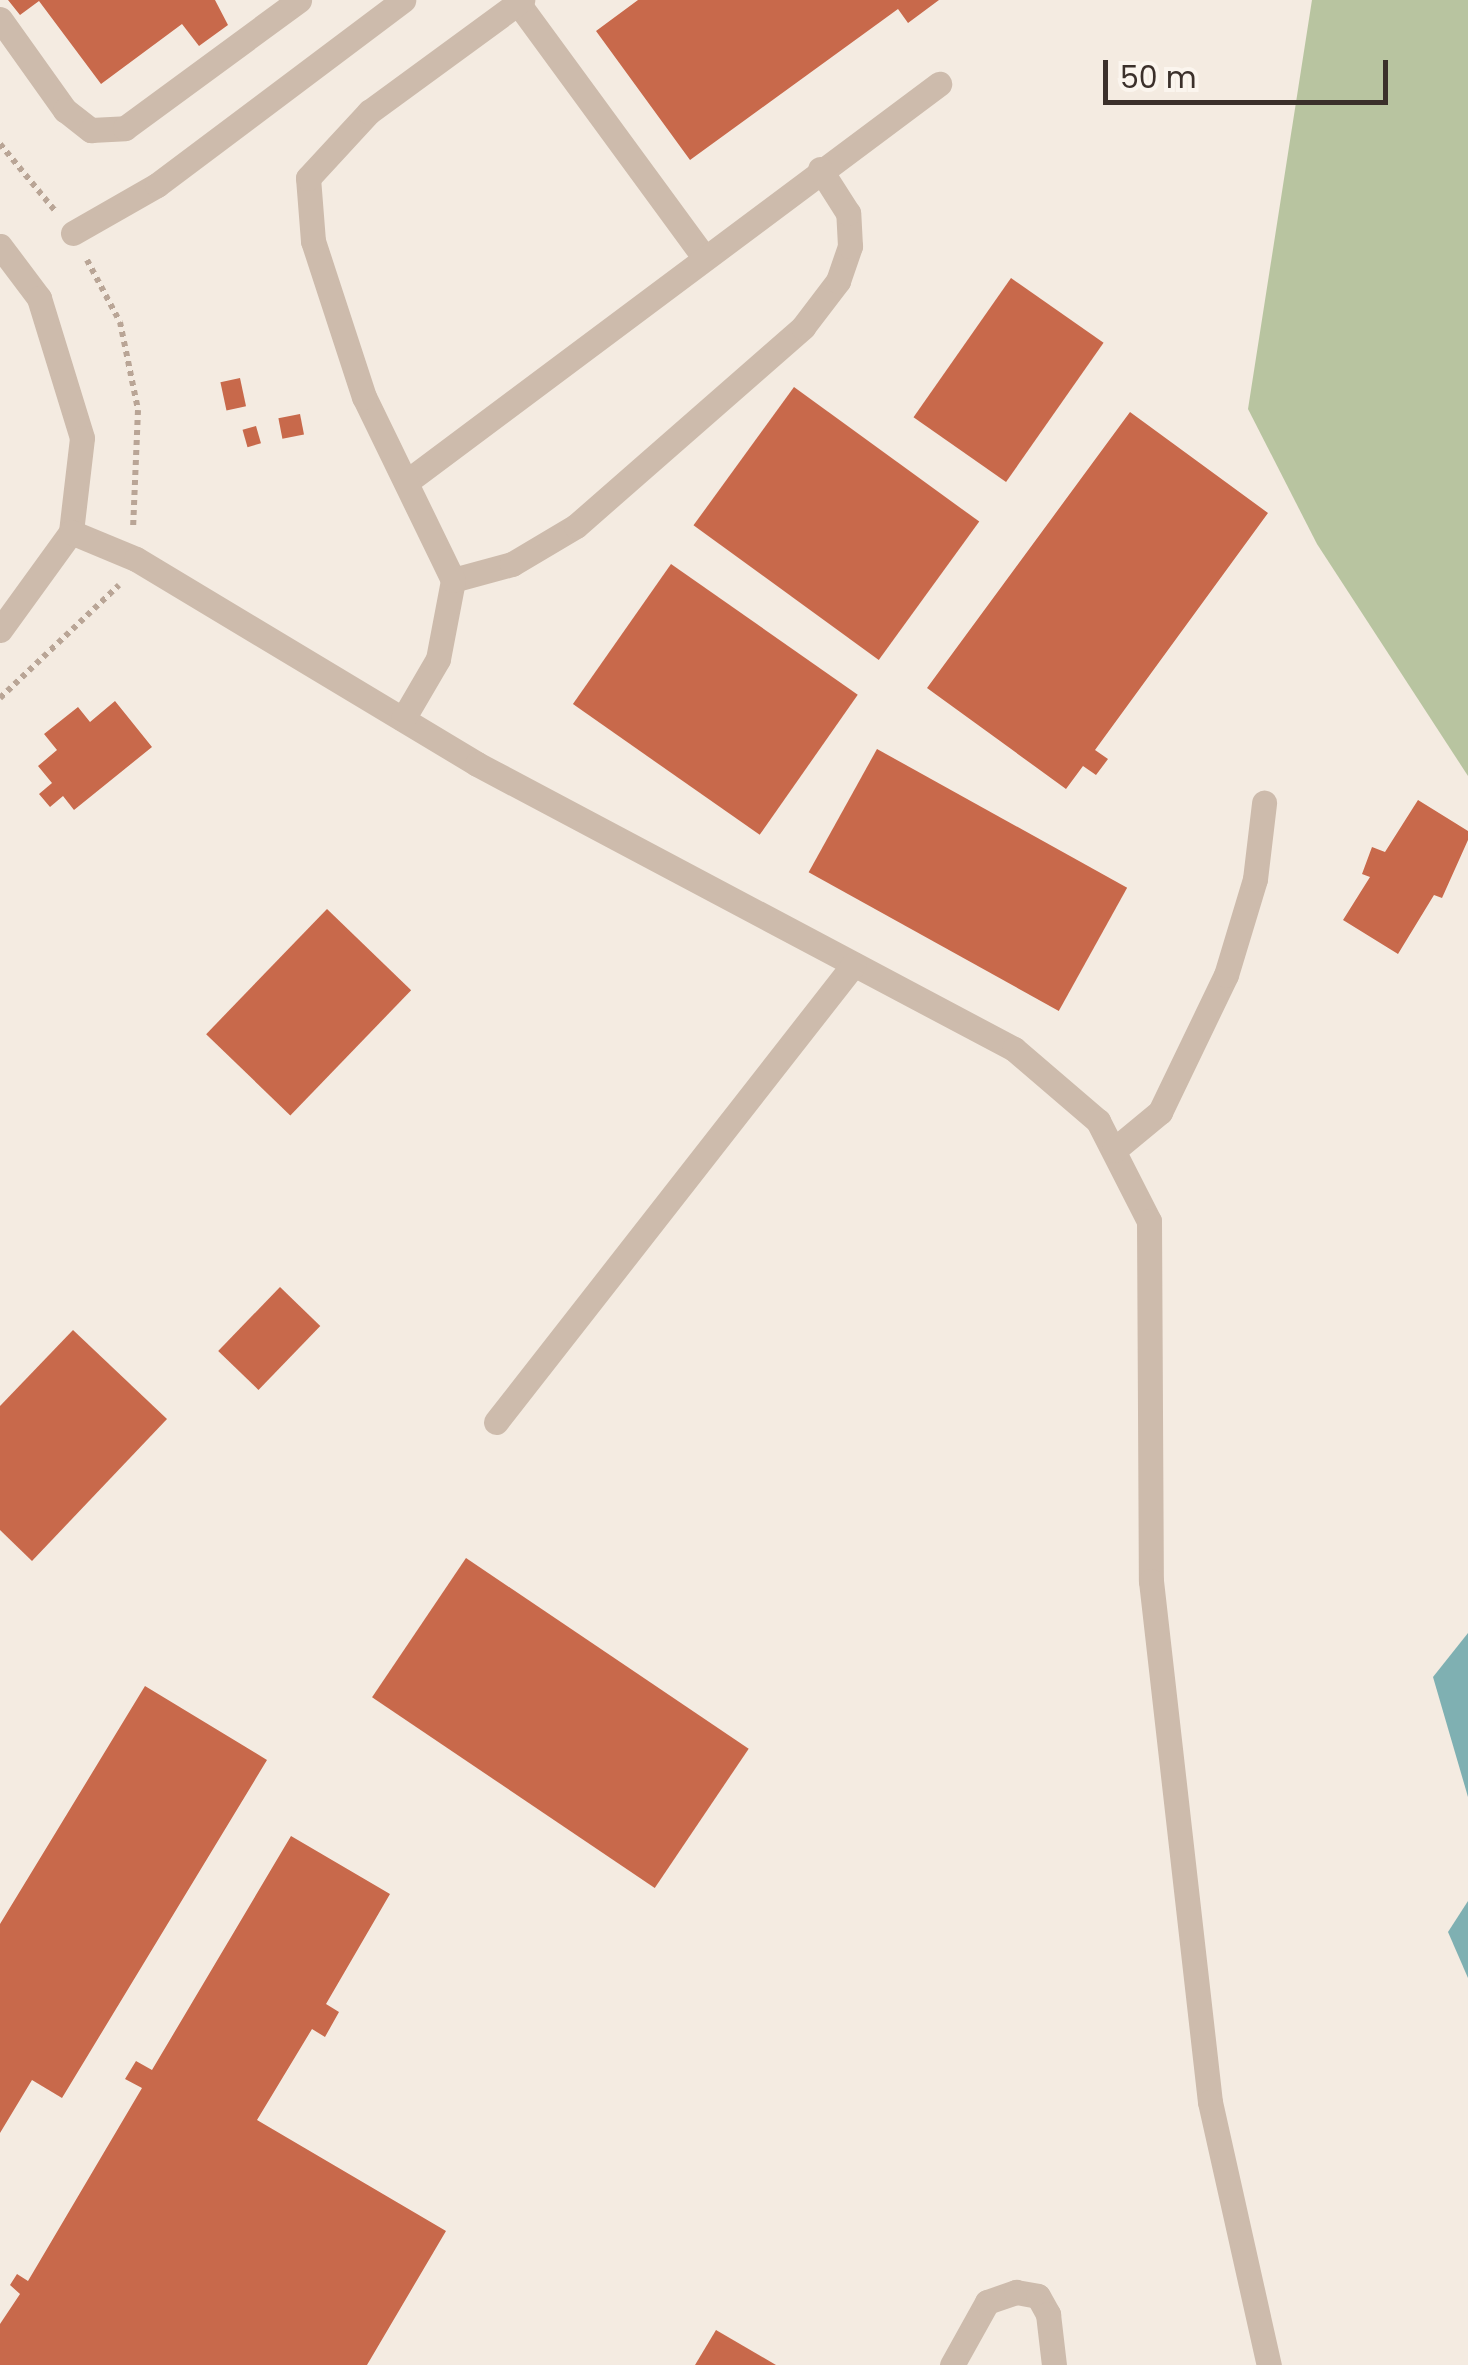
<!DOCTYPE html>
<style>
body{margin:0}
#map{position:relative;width:1468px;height:2365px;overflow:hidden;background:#f4ebe1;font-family:Poppins,sans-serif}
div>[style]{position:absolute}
.green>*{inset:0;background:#b8c4a0}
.water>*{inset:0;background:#7fb0b2}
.building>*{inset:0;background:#c8694b;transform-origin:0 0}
.path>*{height:6px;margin-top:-3px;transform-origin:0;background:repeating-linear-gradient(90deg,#b9a596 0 5px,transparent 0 10px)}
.minor>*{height:25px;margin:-12.5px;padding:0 12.5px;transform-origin:12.5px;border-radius:12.5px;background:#cdbbac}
span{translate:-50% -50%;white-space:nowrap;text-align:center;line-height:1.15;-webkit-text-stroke:10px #fbf5ee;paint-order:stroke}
.scale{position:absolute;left:1103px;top:60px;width:285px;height:45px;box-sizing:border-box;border:5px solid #3b302b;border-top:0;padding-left:12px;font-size:30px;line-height:35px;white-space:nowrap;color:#3b302b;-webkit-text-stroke:8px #fbf5ee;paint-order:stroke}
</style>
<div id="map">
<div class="green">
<div style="clip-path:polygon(1312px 0,1468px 0,1468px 776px,1317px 544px,1248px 409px)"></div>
</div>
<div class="water">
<div style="clip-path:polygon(1468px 1633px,1468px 1797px,1433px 1677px)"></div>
<div style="clip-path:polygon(1468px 1901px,1468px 1978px,1448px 1932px)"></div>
</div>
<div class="building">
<div style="clip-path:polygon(8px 0,215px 0,228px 25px,199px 46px,182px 24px,101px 84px,39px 1px,20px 15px)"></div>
<div style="clip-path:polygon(638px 0,939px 0,908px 23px,898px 9px,690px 160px,596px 31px)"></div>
<div style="left:1011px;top:278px;width:113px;height:170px;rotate:35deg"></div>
<div style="left:240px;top:378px;width:29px;height:20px;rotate:78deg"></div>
<div style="left:794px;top:387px;width:229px;height:171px;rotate:36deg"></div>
<div style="clip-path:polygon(1130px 412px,1268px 513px,1095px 750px,1108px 759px,1096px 775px,1083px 766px,1066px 789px,927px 688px)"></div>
<div style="left:300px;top:414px;width:21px;height:22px;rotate:79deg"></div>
<div style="left:256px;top:426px;width:18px;height:14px;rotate:74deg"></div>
<div style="left:671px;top:564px;width:228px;height:171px;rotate:35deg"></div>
<div style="clip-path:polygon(115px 701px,152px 747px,74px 810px,63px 796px,50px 807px,39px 794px,52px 783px,38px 766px,57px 750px,44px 734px,78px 707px,90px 722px)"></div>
<div style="left:877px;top:749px;width:286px;height:141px;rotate:29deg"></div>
<div style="clip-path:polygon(1418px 800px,1468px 831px,1468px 840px,1442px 898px,1434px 895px,1398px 954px,1343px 920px,1370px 877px,1362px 874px,1372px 847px,1385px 852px)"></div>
<div style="left:327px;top:909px;width:117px;height:174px;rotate:44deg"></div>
<div style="left:280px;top:1287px;width:56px;height:89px;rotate:44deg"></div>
<div style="clip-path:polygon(73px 1330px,167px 1419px,32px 1561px,0 1530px,0 1406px)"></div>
<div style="left:466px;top:1558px;width:341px;height:168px;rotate:34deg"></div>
<div style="clip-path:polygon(145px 1686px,267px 1760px,62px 2098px,32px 2080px,0 2133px,0 1924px)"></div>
<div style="clip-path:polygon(291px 1836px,390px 1894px,326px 2004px,339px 2012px,325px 2037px,312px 2029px,257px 2120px,446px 2231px,367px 2365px,0 2365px,0 2324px,20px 2294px,10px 2285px,17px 2274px,28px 2281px,142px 2088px,125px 2079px,136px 2061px,152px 2070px)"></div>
<div style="clip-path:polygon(716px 2330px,776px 2365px,695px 2365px)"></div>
</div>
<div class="path">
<div style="left:0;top:144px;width:88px;rotate:50.5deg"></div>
<div style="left:87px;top:260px;width:70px;rotate:62deg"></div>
<div style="left:120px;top:322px;width:90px;rotate:78.4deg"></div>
<div style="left:138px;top:410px;width:118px;rotate:92.4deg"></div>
<div style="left:0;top:698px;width:164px;rotate:-43.5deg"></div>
</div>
<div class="minor">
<div style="left:518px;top:3px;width:311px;rotate:53.8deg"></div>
<div style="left:0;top:19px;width:112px;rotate:54.5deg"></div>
<div style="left:65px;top:110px;width:33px;rotate:38deg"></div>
<div style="left:91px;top:130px;width:34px;rotate:-3deg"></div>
<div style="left:125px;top:128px;width:216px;rotate:-36.3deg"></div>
<div style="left:73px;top:233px;width:97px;rotate:-29.7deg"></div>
<div style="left:157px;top:185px;width:308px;rotate:-36.9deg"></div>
<div style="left:0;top:246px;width:65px;rotate:53.1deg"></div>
<div style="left:39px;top:298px;width:146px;rotate:72.9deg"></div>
<div style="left:82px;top:438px;width:95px;rotate:96.7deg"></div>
<div style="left:71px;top:532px;width:121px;rotate:125.9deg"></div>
<div style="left:409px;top:480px;width:662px;rotate:-36.77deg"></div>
<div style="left:71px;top:532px;width:70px;rotate:22.6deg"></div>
<div style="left:136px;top:559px;width:398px;rotate:31deg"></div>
<div style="left:477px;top:764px;width:608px;rotate:27.96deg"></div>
<div style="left:1014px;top:1049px;width:111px;rotate:40.6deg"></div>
<div style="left:1098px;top:1121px;width:112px;rotate:63deg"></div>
<div style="left:1149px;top:1221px;width:360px;rotate:89.7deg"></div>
<div style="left:1151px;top:1581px;width:524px;rotate:83.54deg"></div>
<div style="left:1210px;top:2102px;width:270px;rotate:77.4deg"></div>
<div style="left:453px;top:580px;width:61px;rotate:-15.2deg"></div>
<div style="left:512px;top:564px;width:74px;rotate:-30.7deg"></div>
<div style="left:576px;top:526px;width:302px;rotate:-41.2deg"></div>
<div style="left:803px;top:327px;width:58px;rotate:-52.7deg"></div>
<div style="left:838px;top:281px;width:37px;rotate:-71deg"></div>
<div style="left:850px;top:246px;width:33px;rotate:-93deg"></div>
<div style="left:848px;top:213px;width:52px;rotate:-122.5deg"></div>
<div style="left:403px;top:719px;width:69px;rotate:-59.7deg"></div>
<div style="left:438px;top:659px;width:80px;rotate:-79.2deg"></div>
<div style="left:453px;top:580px;width:203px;rotate:-115.9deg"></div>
<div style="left:364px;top:397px;width:164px;rotate:-108.1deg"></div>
<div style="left:313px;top:241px;width:63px;rotate:-94.5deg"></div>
<div style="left:308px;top:178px;width:90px;rotate:-47.3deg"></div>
<div style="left:369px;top:112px;width:190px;rotate:-36.2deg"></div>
<div style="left:1114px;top:1150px;width:60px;rotate:-39.6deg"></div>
<div style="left:1160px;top:1112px;width:152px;rotate:-64.3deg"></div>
<div style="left:1226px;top:975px;width:100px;rotate:-73.2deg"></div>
<div style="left:1255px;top:879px;width:77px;rotate:-83.2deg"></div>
<div style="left:496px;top:1422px;width:581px;rotate:-51.99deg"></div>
<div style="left:952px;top:2365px;width:72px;rotate:-60.9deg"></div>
<div style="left:987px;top:2302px;width:31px;rotate:-19deg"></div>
<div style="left:1016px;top:2292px;width:22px;rotate:10deg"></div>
<div style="left:1038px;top:2296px;width:21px;rotate:61deg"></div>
<div style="left:1048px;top:2314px;width:51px;rotate:83.3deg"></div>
</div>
<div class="scale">50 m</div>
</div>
